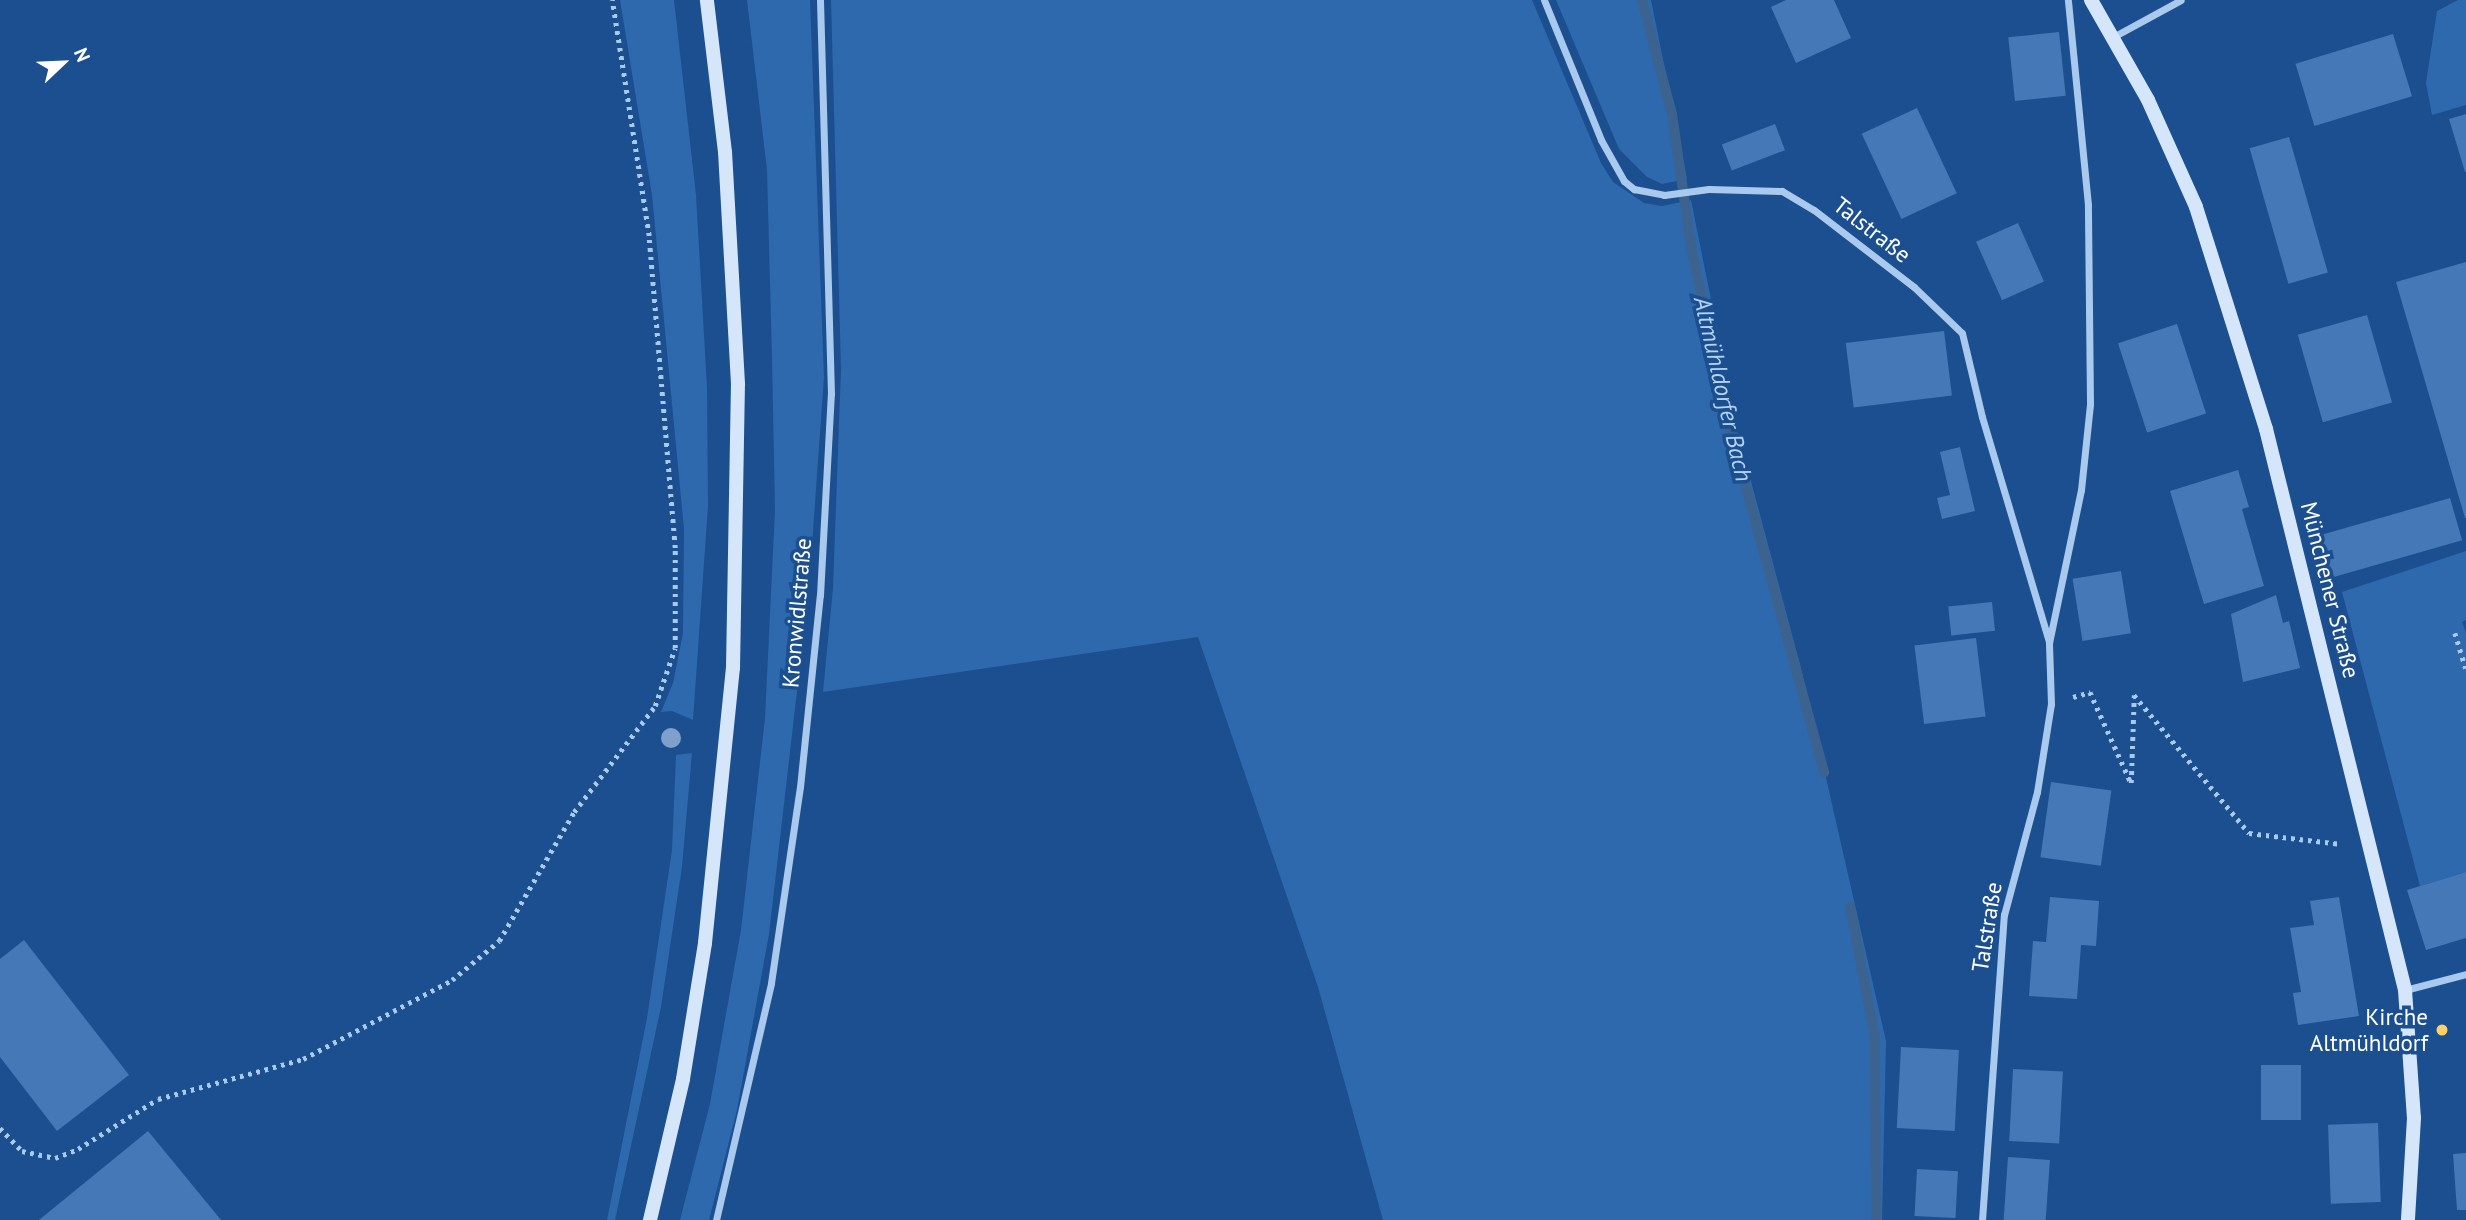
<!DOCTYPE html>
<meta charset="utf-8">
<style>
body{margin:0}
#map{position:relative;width:2466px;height:1220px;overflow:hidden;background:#1b4f8f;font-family:"PT Sans",sans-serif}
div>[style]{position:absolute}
.green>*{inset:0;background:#2e69ad}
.stream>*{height:10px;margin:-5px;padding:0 5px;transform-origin:5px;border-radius:5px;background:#3c6290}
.building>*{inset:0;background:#4478b7;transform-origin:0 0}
.path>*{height:4.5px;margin-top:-2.25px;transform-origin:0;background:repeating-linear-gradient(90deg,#a9c9ee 0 3.5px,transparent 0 8.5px)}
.street>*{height:7px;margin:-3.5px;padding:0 3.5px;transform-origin:3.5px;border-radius:3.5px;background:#a9c9ee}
.secondary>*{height:14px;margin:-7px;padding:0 7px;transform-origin:7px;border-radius:7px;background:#d6e6fa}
.trees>*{width:20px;height:20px;margin:-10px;border-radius:50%;background:#7ea0ca}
.dots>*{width:19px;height:19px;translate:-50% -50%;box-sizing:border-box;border:4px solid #1b4f8f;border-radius:50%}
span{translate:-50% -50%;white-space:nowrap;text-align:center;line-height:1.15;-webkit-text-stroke:7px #1b4f8f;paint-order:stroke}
.street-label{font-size:23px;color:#fff}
.poi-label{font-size:23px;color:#fff}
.right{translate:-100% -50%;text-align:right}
.water-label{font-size:24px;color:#b5d3f5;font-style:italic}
.north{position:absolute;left:28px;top:28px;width:70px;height:70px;-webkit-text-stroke:5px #1b4f8f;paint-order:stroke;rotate:67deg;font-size:19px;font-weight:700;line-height:28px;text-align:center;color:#fff}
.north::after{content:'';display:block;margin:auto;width:24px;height:32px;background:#fff;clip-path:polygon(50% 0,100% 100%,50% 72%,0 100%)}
</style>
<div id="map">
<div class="green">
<div style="clip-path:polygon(620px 0,674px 0,696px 195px,707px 387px,708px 506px,693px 720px,672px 711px,661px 712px,673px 683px,683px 633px,684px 529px,652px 195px)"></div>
<div style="clip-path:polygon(747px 0,810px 0,824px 377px,809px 587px,769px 934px,737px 1110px,709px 1220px,680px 1220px,710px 1104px,741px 930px,765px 718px,775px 510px,772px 358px,767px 170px)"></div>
<div style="clip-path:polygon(831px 0,1532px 0,1601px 163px,1613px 182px,1644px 203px,1662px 206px,1691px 200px,1737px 429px,1801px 668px,1886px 1041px,1882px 1220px,1383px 1220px,1318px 987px,1198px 637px,823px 692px,833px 588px,841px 369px)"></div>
<div style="clip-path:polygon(1556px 0,1651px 0,1687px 179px,1662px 184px,1647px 177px,1619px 149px)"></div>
<div style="clip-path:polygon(2458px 0,2466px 0,2466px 105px,2432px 115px,2426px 83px,2437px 11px)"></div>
<div style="clip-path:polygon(2466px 551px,2466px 620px,2462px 622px,2466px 633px,2466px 872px,2420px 886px,2342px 592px)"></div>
<div style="clip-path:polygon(692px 753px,682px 867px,661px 1007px,615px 1220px,607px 1220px,647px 1018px,672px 850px,676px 755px)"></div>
</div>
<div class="stream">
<div style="left:1642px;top:0;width:118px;rotate:75.3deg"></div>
<div style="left:1672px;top:114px;width:139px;rotate:81.8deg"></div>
<div style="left:1692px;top:252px;width:184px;rotate:77.8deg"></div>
<div style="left:1731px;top:432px;width:353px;rotate:74.7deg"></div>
<div style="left:1850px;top:907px;width:132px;rotate:79.1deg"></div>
<div style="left:1875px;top:1037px;width:183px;rotate:89.7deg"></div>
</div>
<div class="building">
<div style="clip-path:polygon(1786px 0,1834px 0,1851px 38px,1796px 63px,1771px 7px)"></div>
<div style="left:2059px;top:32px;width:64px;height:51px;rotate:84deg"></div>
<div style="left:2393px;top:34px;width:65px;height:102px;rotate:73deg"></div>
<div style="left:1917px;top:108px;width:94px;height:61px;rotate:65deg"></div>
<div style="clip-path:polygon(2466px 114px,2466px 172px,2465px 172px,2449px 119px)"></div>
<div style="left:1775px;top:124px;width:28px;height:57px;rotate:69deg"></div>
<div style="left:2289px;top:137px;width:141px;height:41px;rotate:74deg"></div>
<div style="left:2018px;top:223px;width:64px;height:46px;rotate:66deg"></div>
<div style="clip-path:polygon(2466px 262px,2466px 518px,2465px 518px,2396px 282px)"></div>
<div style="left:2367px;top:315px;width:91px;height:72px;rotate:74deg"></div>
<div style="left:2177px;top:324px;width:94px;height:62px;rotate:72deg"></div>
<div style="left:1944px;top:331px;width:65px;height:99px;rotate:83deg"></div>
<div style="clip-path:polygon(1960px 447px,1975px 511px,1942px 519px,1937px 498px,1950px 495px,1940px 452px)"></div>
<div style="clip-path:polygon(2238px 470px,2249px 507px,2242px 509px,2264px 586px,2204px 604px,2170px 491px)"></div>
<div style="left:2450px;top:498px;width:44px;height:138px;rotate:74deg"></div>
<div style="left:2121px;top:571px;width:63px;height:49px;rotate:81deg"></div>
<div style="clip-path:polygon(2276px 595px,2283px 623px,2289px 621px,2300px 668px,2243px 682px,2231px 614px)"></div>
<div style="left:1992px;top:602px;width:29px;height:44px;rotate:84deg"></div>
<div style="left:1976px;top:638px;width:79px;height:62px;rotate:83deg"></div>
<div style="left:2051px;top:782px;width:61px;height:76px;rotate:8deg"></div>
<div style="clip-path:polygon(2466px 872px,2466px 938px,2426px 950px,2407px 890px)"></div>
<div style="clip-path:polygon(2050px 897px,2099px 901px,2096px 946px,2081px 945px,2077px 999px,2029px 996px,2033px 941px,2046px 942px)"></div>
<div style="clip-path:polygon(2339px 897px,2359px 1016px,2298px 1025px,2293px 993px,2301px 992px,2290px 928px,2314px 925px,2310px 901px)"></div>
<div style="clip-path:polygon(24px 940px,129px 1075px,57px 1131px,0 1057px,0 959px)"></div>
<div style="left:1901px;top:1047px;width:58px;height:81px;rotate:3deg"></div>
<div style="left:2261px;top:1065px;width:40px;height:55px"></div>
<div style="left:2013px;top:1069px;width:50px;height:72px;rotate:3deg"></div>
<div style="left:2378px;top:1123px;width:79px;height:50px;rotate:88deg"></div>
<div style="clip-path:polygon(148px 1131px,221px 1220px,39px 1220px)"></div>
<div style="clip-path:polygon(2466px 1153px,2466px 1210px,2457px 1210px,2453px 1154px)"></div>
<div style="left:2008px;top:1157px;width:42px;height:63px;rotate:4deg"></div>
<div style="left:1917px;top:1169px;width:41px;height:47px;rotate:3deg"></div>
</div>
<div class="path">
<div style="left:2455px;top:633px;width:37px;rotate:73deg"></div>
<div style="left:2073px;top:697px;width:18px;rotate:-16deg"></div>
<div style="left:2090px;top:692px;width:100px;rotate:65.7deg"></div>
<div style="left:2131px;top:783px;width:88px;rotate:-88deg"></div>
<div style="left:2134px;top:695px;width:180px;rotate:50.2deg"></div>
<div style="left:2249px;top:833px;width:93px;rotate:6.8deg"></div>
<div style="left:0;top:1128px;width:32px;rotate:46deg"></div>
<div style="left:22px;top:1151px;width:34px;rotate:12deg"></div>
<div style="left:55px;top:1158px;width:25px;rotate:-21deg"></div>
<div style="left:78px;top:1149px;width:94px;rotate:-32deg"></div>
<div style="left:158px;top:1099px;width:150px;rotate:-15.4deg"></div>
<div style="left:303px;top:1059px;width:169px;rotate:-27.9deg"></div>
<div style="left:452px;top:980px;width:61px;rotate:-39.7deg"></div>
<div style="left:499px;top:941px;width:149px;rotate:-59.8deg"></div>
<div style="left:574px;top:812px;width:133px;rotate:-52.6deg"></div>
<div style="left:655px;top:706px;width:61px;rotate:-71deg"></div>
<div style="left:675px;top:648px;width:100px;rotate:-90deg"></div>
<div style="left:675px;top:548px;width:313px;rotate:-94.8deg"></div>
<div style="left:649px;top:236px;width:239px;rotate:-98.9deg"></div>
</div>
<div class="street">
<div style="left:1544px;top:0;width:151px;rotate:67.8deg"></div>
<div style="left:1601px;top:140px;width:47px;rotate:60.7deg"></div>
<div style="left:1624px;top:181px;width:13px;rotate:39deg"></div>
<div style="left:1634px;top:189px;width:31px;rotate:11deg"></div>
<div style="left:1664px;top:195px;width:45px;rotate:-7.6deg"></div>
<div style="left:1709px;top:189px;width:73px;rotate:1.6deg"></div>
<div style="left:1782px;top:191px;width:37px;rotate:31deg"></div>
<div style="left:1814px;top:210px;width:126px;rotate:37.6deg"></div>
<div style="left:1914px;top:287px;width:66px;rotate:43.8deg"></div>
<div style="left:1962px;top:333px;width:86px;rotate:76.6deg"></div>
<div style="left:1982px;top:417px;width:235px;rotate:73.4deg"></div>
<div style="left:2113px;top:37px;width:77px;rotate:-28.6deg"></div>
<div style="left:2405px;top:990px;width:63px;rotate:-14.7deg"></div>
<div style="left:716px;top:1220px;width:243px;rotate:-76.9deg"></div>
<div style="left:771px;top:983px;width:198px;rotate:-81.6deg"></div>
<div style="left:800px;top:787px;width:193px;rotate:-84.1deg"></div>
<div style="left:820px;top:595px;width:201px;rotate:-86.9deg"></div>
<div style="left:831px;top:394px;width:394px;rotate:-91.6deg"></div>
<div style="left:1982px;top:1220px;width:306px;rotate:-85.9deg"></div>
<div style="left:2004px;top:915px;width:127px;rotate:-75deg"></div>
<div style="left:2037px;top:792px;width:89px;rotate:-81deg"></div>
<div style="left:2051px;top:704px;width:61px;rotate:-91.9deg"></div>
<div style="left:2049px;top:643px;width:156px;rotate:-78.2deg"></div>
<div style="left:2081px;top:490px;width:86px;rotate:-84deg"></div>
<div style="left:2090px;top:404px;width:199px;rotate:-90.6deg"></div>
<div style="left:2088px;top:205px;width:206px;rotate:-95.6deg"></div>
</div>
<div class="secondary">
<div style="left:2091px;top:0;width:115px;rotate:60.3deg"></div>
<div style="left:2148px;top:100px;width:117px;rotate:65.8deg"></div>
<div style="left:2196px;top:207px;width:233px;rotate:72.5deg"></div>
<div style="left:2266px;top:429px;width:578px;rotate:76.08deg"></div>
<div style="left:2405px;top:990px;width:128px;rotate:86deg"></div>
<div style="left:2414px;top:1118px;width:102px;rotate:93.4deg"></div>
<div style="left:650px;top:1220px;width:145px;rotate:-76.8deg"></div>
<div style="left:683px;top:1079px;width:138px;rotate:-80.8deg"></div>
<div style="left:705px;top:943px;width:276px;rotate:-84.2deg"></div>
<div style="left:733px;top:668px;width:284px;rotate:-89deg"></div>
<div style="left:738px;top:384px;width:232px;rotate:-93.2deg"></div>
<div style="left:725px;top:152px;width:153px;rotate:-96.8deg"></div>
</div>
<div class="trees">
<div style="left:671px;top:738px"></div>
</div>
<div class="dots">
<div style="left:2442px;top:1030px;background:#ffd166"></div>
</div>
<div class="street-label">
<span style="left:1872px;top:230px;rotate:38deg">Talstraße</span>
<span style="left:2330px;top:590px;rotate:76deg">Münchener Straße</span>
<span style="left:797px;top:613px;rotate:-85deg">Kronwidlstraße</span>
<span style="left:1987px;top:927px;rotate:-81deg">Talstraße</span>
</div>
<div class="poi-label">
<span class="right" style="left:2428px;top:1030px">Kirche<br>Altmühldorf</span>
</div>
<div class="water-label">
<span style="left:1723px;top:389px;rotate:77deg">Altmühldorfer Bach</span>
</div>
<div class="north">N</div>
</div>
